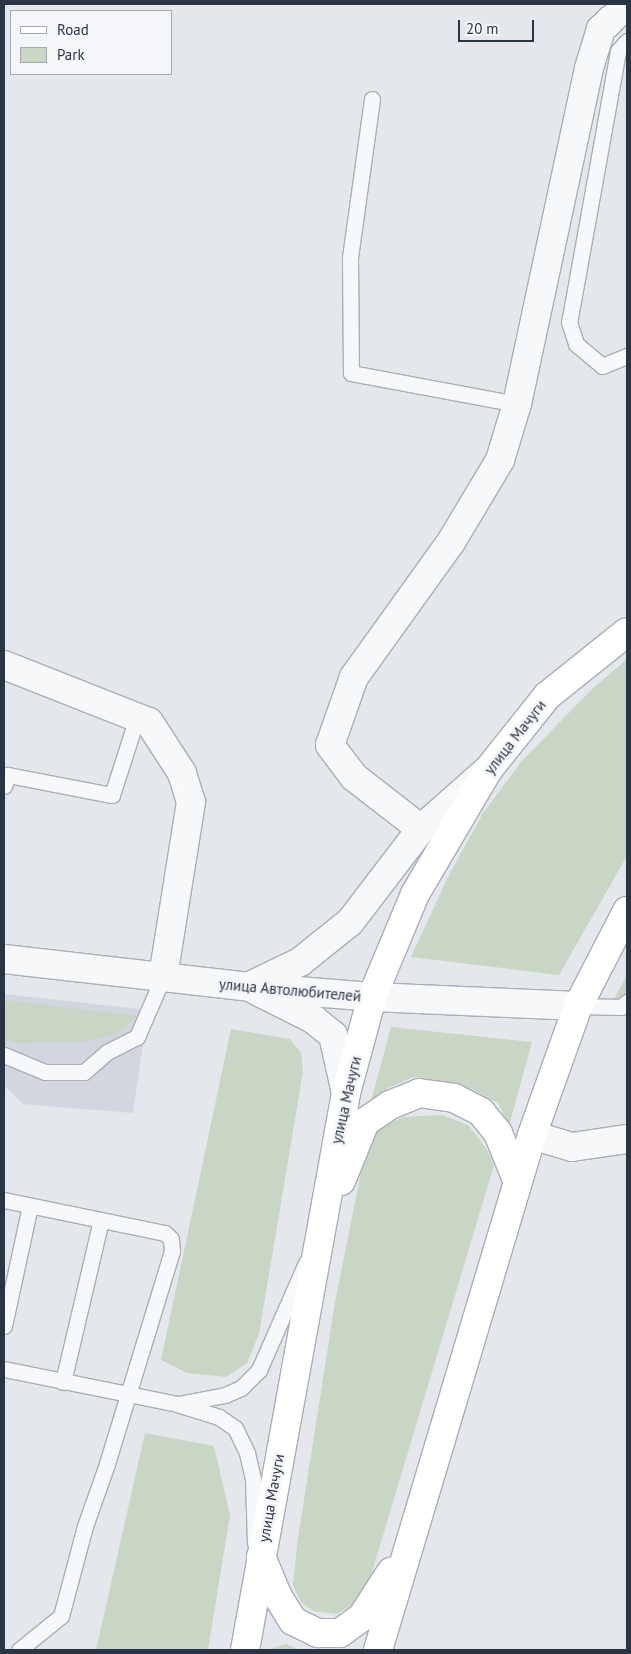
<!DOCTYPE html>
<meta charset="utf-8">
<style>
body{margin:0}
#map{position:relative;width:631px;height:1654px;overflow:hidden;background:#e4e7ec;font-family:"PT Sans",sans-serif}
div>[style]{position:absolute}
.built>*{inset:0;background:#d2d6de}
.green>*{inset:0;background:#c9d6c5}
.roads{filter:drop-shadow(1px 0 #a9aeb7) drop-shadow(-1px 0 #a9aeb7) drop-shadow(0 1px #a9aeb7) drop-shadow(0 -1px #a9aeb7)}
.service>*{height:15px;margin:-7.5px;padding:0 7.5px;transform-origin:7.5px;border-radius:7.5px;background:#f7f8fa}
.minor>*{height:28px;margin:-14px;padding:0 14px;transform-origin:14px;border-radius:14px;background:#f7f8fa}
.tertiary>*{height:28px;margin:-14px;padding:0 14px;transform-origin:14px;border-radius:14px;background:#f7f8fa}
.primary>*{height:28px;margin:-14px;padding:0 14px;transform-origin:14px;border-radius:14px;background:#fff}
span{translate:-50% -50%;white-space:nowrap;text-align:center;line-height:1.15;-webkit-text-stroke:5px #f4f6f9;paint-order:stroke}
.street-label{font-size:15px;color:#2b3445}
.frame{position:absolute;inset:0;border:5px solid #2b3445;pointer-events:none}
.legend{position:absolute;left:10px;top:10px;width:162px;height:65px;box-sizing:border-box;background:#f4f6f9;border:1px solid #a4a8b1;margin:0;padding:6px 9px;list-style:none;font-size:15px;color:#2b3445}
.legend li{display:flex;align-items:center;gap:10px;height:25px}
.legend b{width:25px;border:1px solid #a4a8b1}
.scale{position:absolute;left:458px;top:20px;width:76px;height:22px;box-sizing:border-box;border:2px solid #2b3445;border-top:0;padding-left:6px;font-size:15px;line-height:18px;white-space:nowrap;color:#2b3445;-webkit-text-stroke:4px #f4f6f9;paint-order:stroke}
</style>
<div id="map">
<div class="built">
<div style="clip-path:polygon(4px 994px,148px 1010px,133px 1113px,23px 1104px,4px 1085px)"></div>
</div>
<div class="green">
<div style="clip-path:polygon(627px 659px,627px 856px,559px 975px,411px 957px,448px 877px,483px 813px,521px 762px,593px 688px)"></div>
<div style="clip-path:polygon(627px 974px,627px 992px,622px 1002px,612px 1003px)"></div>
<div style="clip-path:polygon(4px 1000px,137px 1016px,118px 1034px,82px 1042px,19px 1043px,4px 1041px)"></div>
<div style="clip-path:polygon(391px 1027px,532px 1042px,509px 1126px,498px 1103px,472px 1089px,443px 1081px,414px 1077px,388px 1088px,370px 1105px)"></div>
<div style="clip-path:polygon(231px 1029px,290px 1039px,301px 1053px,303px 1072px,259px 1334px,247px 1363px,226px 1377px,187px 1373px,161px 1360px)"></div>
<div style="clip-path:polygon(442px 1115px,468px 1125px,486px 1148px,494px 1165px,370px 1579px,355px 1603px,337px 1614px,313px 1611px,301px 1602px,293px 1585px,298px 1538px,335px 1302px,365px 1152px,376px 1130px,404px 1117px)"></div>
<div style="clip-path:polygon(145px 1433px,214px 1446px,230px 1515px,208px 1650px,96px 1650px)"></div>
<div style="clip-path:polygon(286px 1644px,299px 1650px,270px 1650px,270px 1649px)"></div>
</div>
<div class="roads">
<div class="service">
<div style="left:627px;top:41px;width:13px;rotate:132deg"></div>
<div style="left:618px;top:51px;width:275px;rotate:100.2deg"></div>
<div style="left:569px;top:322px;width:23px;rotate:72deg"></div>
<div style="left:576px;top:344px;width:34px;rotate:40deg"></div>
<div style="left:602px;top:366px;width:27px;rotate:-22deg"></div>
<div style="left:372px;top:99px;width:161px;rotate:97.9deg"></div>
<div style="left:350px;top:258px;width:115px;rotate:89.5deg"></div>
<div style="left:351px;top:373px;width:169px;rotate:10.6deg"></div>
<div style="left:4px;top:786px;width:12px;rotate:-70deg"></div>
<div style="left:8px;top:775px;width:106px;rotate:10.9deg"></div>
<div style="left:112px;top:795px;width:82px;rotate:-72.2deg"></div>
<div style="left:578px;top:1006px;width:43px;rotate:1.3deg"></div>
<div style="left:621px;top:1007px;width:8px;rotate:-40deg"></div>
<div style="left:4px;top:1055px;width:44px;rotate:22.5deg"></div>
<div style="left:45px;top:1072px;width:39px"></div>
<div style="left:84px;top:1072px;width:30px;rotate:-41deg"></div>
<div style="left:107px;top:1052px;width:34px;rotate:-27deg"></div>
<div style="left:137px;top:1037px;width:65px;rotate:-66.6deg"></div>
<div style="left:4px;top:1200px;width:164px;rotate:11.6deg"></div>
<div style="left:165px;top:1233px;width:8px;rotate:45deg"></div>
<div style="left:171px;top:1239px;width:12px;rotate:85deg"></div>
<div style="left:172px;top:1251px;width:223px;rotate:107deg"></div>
<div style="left:107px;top:1464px;width:66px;rotate:109.5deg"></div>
<div style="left:85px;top:1526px;width:93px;rotate:104.9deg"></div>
<div style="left:61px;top:1616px;width:54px;rotate:141deg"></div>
<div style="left:4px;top:1326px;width:123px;rotate:-77.8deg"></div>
<div style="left:4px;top:1369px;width:177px;rotate:11.4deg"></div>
<div style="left:177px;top:1404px;width:44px;rotate:17.2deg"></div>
<div style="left:219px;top:1417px;width:19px;rotate:35deg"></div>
<div style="left:235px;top:1428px;width:28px;rotate:64deg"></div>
<div style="left:247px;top:1453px;width:27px;rotate:77deg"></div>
<div style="left:253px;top:1479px;width:64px;rotate:88.2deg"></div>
<div style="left:63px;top:1382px;width:166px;rotate:-76.8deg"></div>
<div style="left:178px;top:1404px;width:48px;rotate:-10.8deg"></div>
<div style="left:225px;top:1395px;width:17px;rotate:-24deg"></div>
<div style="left:241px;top:1388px;width:25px;rotate:-45deg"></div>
<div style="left:259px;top:1370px;width:117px;rotate:-66.3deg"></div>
</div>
<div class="minor">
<div style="left:4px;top:665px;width:156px;rotate:21.5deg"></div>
<div style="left:149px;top:722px;width:61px;rotate:57.1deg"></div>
<div style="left:182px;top:773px;width:30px;rotate:73deg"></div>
<div style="left:191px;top:802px;width:177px;rotate:99.1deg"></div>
<div style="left:421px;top:829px;width:85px;rotate:-142.2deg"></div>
<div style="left:354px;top:777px;width:40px;rotate:-127deg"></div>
<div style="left:330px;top:745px;width:72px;rotate:-70.6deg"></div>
<div style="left:354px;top:677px;width:166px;rotate:-54.3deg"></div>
<div style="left:451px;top:542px;width:96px;rotate:-59.1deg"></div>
<div style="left:500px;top:460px;width:59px;rotate:-73.1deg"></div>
<div style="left:517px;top:404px;width:344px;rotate:-77.9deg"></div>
<div style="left:589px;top:68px;width:41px;rotate:-72.9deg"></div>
<div style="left:601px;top:29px;width:35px;rotate:-43deg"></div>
<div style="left:532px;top:1135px;width:42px;rotate:16.7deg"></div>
<div style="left:572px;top:1147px;width:56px;rotate:-8.3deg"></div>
</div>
<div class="tertiary">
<div style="left:4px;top:959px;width:247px;rotate:6.5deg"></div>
<div style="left:249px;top:987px;width:123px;rotate:4.6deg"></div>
<div style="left:372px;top:997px;width:206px;rotate:2.5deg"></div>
<div style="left:250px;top:986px;width:55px;rotate:-25.6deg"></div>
<div style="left:300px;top:962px;width:64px;rotate:-38.7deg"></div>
<div style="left:350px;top:922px;width:117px;rotate:-52.6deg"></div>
<div style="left:421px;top:829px;width:83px;rotate:-41.6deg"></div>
<div style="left:257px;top:991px;width:63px;rotate:26.6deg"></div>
<div style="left:313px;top:1019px;width:26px;rotate:39deg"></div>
<div style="left:333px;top:1035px;width:59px;rotate:77.4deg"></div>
</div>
<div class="primary">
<div style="left:341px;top:1181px;width:64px;rotate:-67.9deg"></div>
<div style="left:365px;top:1122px;width:30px;rotate:-34deg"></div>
<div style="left:390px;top:1105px;width:31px;rotate:-22deg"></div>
<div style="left:419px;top:1093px;width:35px;rotate:8deg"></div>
<div style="left:454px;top:1098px;width:30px;rotate:27deg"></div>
<div style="left:481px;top:1112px;width:27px;rotate:51deg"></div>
<div style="left:498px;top:1133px;width:51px;rotate:68deg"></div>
<div style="left:261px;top:1556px;width:44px;rotate:67.5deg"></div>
<div style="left:278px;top:1597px;width:28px;rotate:58deg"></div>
<div style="left:293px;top:1621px;width:28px;rotate:26deg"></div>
<div style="left:318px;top:1633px;width:22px"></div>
<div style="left:340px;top:1633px;width:27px;rotate:-36deg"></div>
<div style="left:362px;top:1617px;width:54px;rotate:-57.2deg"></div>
<div style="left:245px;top:1650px;width:566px;rotate:-79.72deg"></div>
<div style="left:346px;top:1093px;width:99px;rotate:-74.8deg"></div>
<div style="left:372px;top:997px;width:112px;rotate:-67.3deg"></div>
<div style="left:415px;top:894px;width:144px;rotate:-59.5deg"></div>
<div style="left:488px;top:770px;width:95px;rotate:-51.4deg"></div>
<div style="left:547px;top:696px;width:102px;rotate:-38.7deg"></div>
<div style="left:378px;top:1650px;width:538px;rotate:-73.35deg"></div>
<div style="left:532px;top:1135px;width:137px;rotate:-70.4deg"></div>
<div style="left:578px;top:1006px;width:107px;rotate:-62.7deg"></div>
</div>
</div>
<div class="street-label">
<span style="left:515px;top:737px;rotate:-52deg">улица Мачуги</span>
<span style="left:290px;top:990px;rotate:5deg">улица Автолюбителей</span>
<span style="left:346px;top:1100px;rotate:-77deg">улица Мачуги</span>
<span style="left:271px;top:1498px;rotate:-80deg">улица Мачуги</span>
</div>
<div class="frame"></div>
<ul class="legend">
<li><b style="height:6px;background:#fff"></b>Road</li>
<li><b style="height:14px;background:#c9d6c5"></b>Park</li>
</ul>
<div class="scale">20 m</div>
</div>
